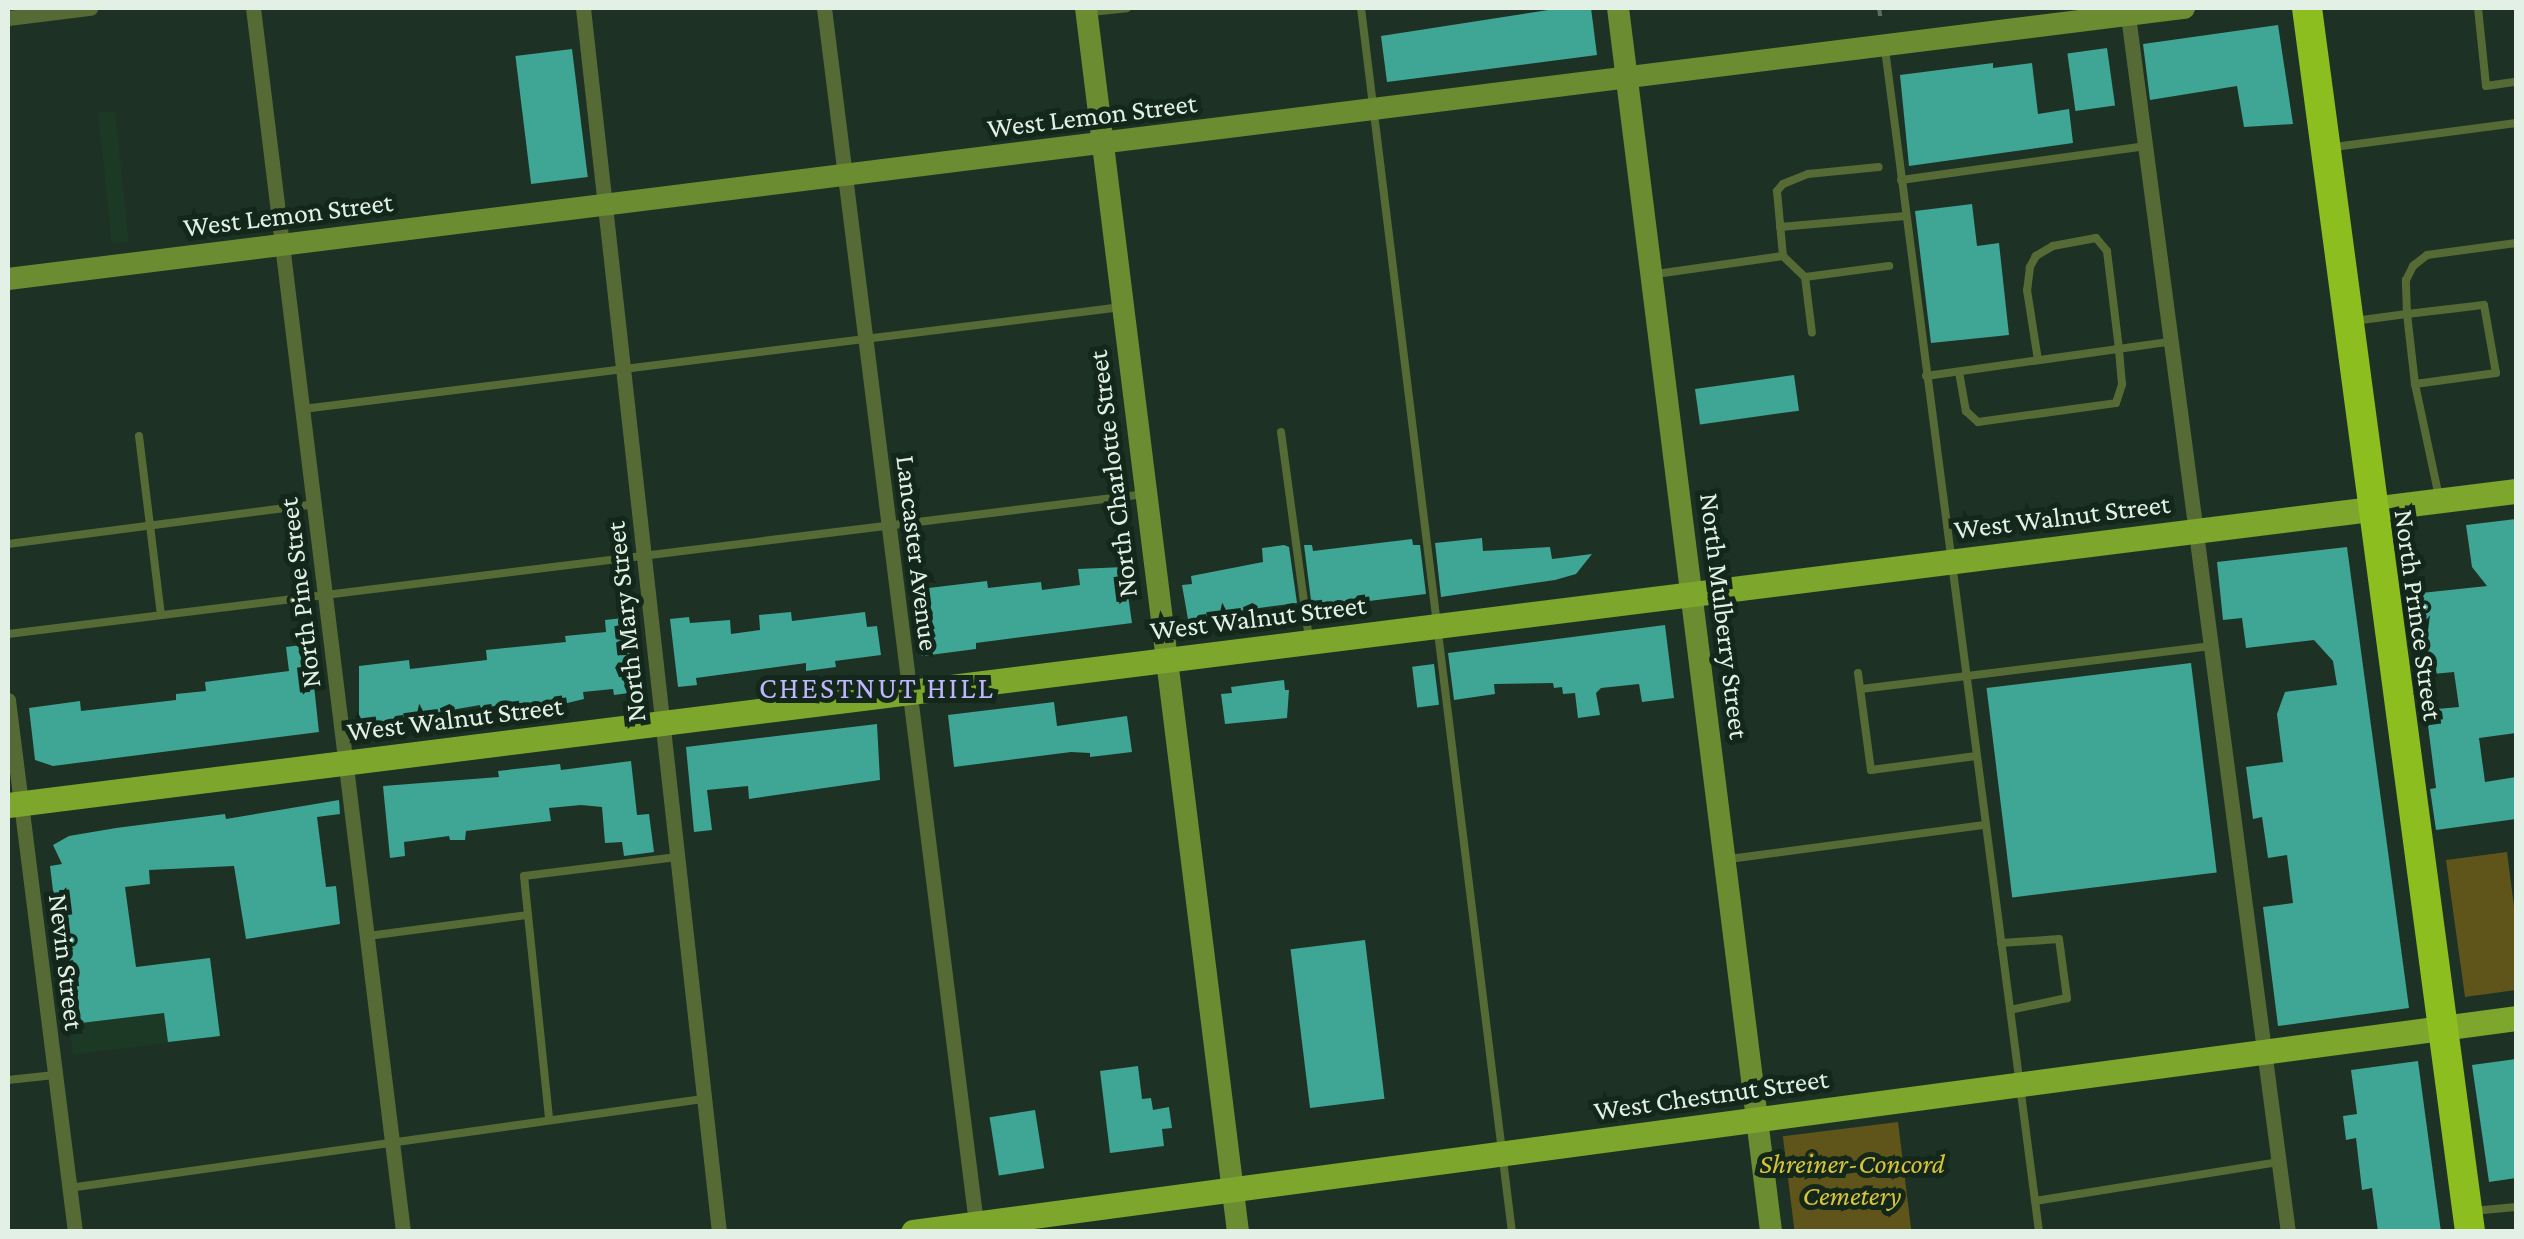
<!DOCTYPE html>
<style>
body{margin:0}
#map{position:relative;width:2524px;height:1239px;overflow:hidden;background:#1d3224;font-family:"Crimson Pro",serif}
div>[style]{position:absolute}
.built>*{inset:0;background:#1c3926;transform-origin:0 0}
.green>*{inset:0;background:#5f551a;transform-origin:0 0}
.building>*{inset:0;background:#3fa595;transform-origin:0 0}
.path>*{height:4px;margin-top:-2px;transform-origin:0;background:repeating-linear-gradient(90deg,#5c6f62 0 8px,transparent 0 16px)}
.lane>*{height:8px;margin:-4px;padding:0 4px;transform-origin:4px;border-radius:4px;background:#556a35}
.street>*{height:15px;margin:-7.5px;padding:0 7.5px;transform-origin:7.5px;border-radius:7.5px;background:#556a35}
.secondary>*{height:22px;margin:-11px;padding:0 11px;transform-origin:11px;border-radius:11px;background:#6c8c32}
.primary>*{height:25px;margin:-12.5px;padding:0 12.5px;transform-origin:12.5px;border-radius:12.5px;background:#7da62c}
.highway>*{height:30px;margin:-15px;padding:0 15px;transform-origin:15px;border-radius:15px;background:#8cbe1f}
span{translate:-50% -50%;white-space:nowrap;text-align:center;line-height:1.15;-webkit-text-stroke:10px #13281a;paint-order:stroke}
.street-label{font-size:28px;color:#e3f0e6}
.park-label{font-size:28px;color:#d9c338;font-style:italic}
.neighbourhood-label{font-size:30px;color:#bfb6fd;letter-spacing:2.5px}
.frame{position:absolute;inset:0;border:10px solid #e3f0e6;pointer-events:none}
</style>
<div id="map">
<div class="built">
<div style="left:115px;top:111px;width:131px;height:17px;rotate:84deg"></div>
<div style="left:210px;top:957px;width:80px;height:148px;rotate:83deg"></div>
</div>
<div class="green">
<div style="clip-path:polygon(2507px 852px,2516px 922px,2516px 990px,2465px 997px,2446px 860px)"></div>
<div style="left:1898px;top:1122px;width:110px;height:116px;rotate:83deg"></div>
</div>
<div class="building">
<div style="clip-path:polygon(1561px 8px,1591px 8px,1597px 55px,1387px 82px,1381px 36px)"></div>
<div style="clip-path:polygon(2278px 25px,2293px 124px,2244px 127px,2237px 86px,2150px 100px,2143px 44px)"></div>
<div style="left:2107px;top:48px;width:58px;height:40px;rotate:82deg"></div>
<div style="left:572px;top:49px;width:129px;height:57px;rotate:83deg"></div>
<div style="clip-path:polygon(1993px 63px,1993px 68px,2032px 63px,2038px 114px,2069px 109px,2073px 143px,1909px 166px,1900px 75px)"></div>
<div style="clip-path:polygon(1972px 204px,1977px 246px,1999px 243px,2009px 335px,1931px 343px,1915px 211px)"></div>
<div style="left:1794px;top:375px;width:36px;height:100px;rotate:82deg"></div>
<div style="clip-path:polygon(2516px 519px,2516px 733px,2479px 738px,2485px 782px,2516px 777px,2516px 819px,2436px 830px,2430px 789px,2436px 788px,2426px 710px,2459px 707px,2454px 672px,2422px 675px,2412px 594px,2487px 586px,2472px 567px,2466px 525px)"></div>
<div style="clip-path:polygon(1482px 538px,1483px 551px,1550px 547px,1552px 559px,1592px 554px,1576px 574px,1555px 580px,1441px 597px,1435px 543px)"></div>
<div style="clip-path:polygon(1412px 539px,1413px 545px,1420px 545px,1426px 594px,1312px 608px,1304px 545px,1312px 545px,1313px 551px)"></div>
<div style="clip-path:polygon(1284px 545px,1289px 547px,1297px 603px,1215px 614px,1216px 622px,1189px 625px,1182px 585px,1192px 584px,1191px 576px,1263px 562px,1262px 548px)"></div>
<div style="clip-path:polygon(2347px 547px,2409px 1008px,2278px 1026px,2263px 907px,2293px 903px,2287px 855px,2268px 858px,2262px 817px,2253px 819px,2246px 767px,2283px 762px,2277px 714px,2285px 692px,2337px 685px,2333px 661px,2314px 640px,2246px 648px,2242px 618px,2223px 620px,2217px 562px)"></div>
<div style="clip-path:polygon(1124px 567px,1132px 623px,976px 643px,976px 649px,922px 656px,918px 650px,912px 590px,987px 581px,988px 588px,1041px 582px,1042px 590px,1080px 585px,1078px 569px)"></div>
<div style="clip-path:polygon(791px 612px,792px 621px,865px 612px,867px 627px,877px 626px,881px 655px,835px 661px,836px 667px,806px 671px,806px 663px,696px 678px,697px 685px,678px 687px,670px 619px,689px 617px,690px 623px,730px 620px,731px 634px,760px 630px,759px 615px)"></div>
<div style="clip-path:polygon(623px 618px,636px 692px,614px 695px,613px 689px,583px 692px,584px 699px,555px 706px,481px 711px,480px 705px,359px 726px,359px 666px,409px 660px,410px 669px,487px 660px,486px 650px,566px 642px,565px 636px,606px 632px,605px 620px)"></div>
<div style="clip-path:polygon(1665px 625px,1674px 698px,1642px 702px,1639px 684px,1601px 688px,1596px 693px,1600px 715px,1578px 718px,1575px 693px,1563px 694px,1562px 687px,1554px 688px,1553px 683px,1494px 684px,1495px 694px,1454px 700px,1448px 653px)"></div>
<div style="clip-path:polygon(301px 645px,303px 658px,311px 658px,319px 732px,53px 766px,35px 760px,29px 708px,80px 701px,81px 711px,176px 700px,176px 694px,206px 691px,205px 682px,289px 671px,286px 647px)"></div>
<div style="left:2191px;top:663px;width:211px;height:206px;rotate:83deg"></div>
<div style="left:1434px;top:664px;width:41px;height:22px;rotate:83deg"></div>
<div style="clip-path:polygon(1284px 680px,1285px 690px,1289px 690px,1287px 718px,1225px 724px,1221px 694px,1232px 693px,1231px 687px)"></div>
<div style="clip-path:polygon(1054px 702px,1057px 726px,1127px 716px,1132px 752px,1090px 757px,1090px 753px,1071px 752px,954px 767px,948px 715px)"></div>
<div style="clip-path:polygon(877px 724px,880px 780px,749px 799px,748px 786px,707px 790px,712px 830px,694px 832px,686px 747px)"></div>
<div style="clip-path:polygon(631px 761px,637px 815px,649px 814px,654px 852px,624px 856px,622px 842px,605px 843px,602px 807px,581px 805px,549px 808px,551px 821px,466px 831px,465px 840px,450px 840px,449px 836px,404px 842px,405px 856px,390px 858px,383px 786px,499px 777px,498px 771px,560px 764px,561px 770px)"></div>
<div style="clip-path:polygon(339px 800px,340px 814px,317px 817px,326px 887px,336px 886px,340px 924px,246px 939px,234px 866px,149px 870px,150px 884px,125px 887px,136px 967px,210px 958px,220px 1036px,168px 1042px,164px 1013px,81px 1023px,73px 960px,67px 961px,66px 948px,60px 948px,50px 866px,62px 864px,53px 845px,69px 836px,116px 828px,225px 814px,226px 819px)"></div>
<div style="left:1365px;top:940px;width:160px;height:75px;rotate:83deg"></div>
<div style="clip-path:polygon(2516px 1059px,2516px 1178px,2489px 1182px,2472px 1065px)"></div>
<div style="clip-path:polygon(2418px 1061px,2441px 1232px,2378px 1232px,2372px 1188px,2362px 1190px,2356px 1138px,2346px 1140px,2343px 1116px,2357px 1114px,2351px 1070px)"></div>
<div style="clip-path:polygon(1138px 1066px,1142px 1099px,1151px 1098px,1153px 1110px,1169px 1107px,1172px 1128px,1162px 1129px,1164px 1146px,1110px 1153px,1100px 1071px)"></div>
<div style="left:1035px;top:1110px;width:59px;height:46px;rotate:81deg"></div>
</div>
<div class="path">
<div style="left:1879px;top:8px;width:14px;rotate:82deg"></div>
</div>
<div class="lane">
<div style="left:1361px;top:8px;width:1233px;rotate:82.97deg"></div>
<div style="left:2478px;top:8px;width:78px;rotate:84.1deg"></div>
<div style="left:2486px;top:86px;width:30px;rotate:-8deg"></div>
<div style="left:1091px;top:12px;width:36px;rotate:-6deg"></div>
<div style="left:1885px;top:49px;width:1193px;rotate:82.58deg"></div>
<div style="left:2334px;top:147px;width:184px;rotate:-7.5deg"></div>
<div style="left:1901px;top:180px;width:246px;rotate:-7.9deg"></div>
<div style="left:1780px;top:227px;width:126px;rotate:-5deg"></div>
<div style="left:1783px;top:256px;width:30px;rotate:44deg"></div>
<div style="left:1805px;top:277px;width:56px;rotate:82.9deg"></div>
<div style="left:1656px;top:274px;width:128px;rotate:-8.1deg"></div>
<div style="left:1783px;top:256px;width:65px;rotate:-95.3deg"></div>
<div style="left:1777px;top:191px;width:9px;rotate:-49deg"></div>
<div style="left:1783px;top:184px;width:27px;rotate:-22deg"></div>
<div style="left:1808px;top:174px;width:71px;rotate:-5.6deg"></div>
<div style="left:1805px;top:277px;width:85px;rotate:-7.5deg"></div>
<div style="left:2354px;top:321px;width:53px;rotate:-7.5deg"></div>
<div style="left:2407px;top:314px;width:43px;rotate:-6.6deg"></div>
<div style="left:2450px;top:309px;width:34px;rotate:-7deg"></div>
<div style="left:2484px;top:305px;width:69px;rotate:80deg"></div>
<div style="left:2496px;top:373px;width:82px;rotate:172.3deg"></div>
<div style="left:2415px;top:384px;width:70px;rotate:-96.5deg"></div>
<div style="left:2407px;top:314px;width:34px;rotate:-92deg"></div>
<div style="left:2406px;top:280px;width:16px;rotate:-63deg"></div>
<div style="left:2413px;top:266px;width:18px;rotate:-38deg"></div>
<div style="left:2427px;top:255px;width:90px;rotate:-7.7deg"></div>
<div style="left:1959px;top:372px;width:40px;rotate:80deg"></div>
<div style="left:1966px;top:411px;width:16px;rotate:43deg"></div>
<div style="left:1978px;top:422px;width:139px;rotate:-7.8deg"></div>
<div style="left:2116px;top:403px;width:20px;rotate:-72deg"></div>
<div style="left:2122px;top:384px;width:35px;rotate:-95deg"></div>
<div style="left:2119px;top:349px;width:99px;rotate:-97deg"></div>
<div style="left:2107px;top:251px;width:17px;rotate:-130deg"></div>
<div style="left:2096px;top:238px;width:44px;rotate:169.5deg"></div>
<div style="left:2053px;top:246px;width:20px;rotate:150deg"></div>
<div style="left:2036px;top:256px;width:13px;rotate:119deg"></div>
<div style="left:2030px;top:267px;width:23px;rotate:97deg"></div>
<div style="left:2027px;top:290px;width:71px;rotate:81.1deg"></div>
<div style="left:1926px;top:376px;width:245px;rotate:-8deg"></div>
<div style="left:2415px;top:384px;width:116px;rotate:78deg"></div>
<div style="left:303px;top:409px;width:825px;rotate:-7.1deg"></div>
<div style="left:1281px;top:432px;width:208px;rotate:82.3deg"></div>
<div style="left:139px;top:436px;width:180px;rotate:83deg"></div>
<div style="left:8px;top:544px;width:309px;rotate:-7.4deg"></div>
<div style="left:8px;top:634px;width:1146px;rotate:-7.02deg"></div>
<div style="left:1858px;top:673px;width:98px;rotate:82.4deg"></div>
<div style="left:1871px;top:770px;width:106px;rotate:-7.6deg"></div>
<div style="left:1861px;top:689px;width:353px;rotate:-7deg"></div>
<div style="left:1729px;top:859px;width:258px;rotate:-7.6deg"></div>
<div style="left:368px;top:936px;width:160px;rotate:-7.5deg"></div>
<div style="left:2001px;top:943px;width:58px;rotate:-3.9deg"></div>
<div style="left:2059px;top:939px;width:60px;rotate:82.3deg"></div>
<div style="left:2067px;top:998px;width:58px;rotate:168.1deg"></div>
<div style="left:8px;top:1080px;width:47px;rotate:-6.1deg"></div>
<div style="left:549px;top:1118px;width:243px;rotate:-95.9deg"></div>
<div style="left:524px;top:876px;width:154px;rotate:-7.1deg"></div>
<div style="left:69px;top:1188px;width:640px;rotate:-7.99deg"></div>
<div style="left:2035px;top:1201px;width:246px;rotate:-9.1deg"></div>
<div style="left:2472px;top:1211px;width:44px;rotate:-5.2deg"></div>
</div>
<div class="street">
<div style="left:253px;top:8px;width:1233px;rotate:83.01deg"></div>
<div style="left:583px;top:8px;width:1232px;rotate:83.66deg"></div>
<div style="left:824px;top:8px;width:1224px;rotate:82.87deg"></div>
<div style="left:2127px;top:8px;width:1235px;rotate:82.51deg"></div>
<div style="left:8px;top:18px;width:83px;rotate:-7deg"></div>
<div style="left:8px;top:700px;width:536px;rotate:82.82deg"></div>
</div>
<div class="secondary">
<div style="left:1086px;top:8px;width:1233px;rotate:82.92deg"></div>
<div style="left:1618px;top:8px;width:1234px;rotate:82.87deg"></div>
<div style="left:8px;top:279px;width:2193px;rotate:-7.1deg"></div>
</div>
<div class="primary">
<div style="left:8px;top:805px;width:2528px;rotate:-7.14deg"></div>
<div style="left:913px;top:1232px;width:1617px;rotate:-7.6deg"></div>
</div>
<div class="highway">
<div style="left:2307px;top:8px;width:1235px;rotate:82.41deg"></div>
</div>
<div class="street-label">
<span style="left:1092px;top:116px;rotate:-7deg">West Lemon Street</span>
<span style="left:288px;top:215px;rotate:-7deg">West Lemon Street</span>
<span style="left:1113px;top:474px;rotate:-97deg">North Charlotte Street</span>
<span style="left:2062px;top:517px;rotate:-7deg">West Walnut Street</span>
<span style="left:917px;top:553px;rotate:83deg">Lancaster Avenue</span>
<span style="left:300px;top:593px;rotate:-97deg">North Pine Street</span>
<span style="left:2418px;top:615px;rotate:82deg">North Prince Street</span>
<span style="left:1724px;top:616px;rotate:83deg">North Mulberry Street</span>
<span style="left:1258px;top:618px;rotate:-7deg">West Walnut Street</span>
<span style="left:626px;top:622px;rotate:-96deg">North Mary Street</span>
<span style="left:455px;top:719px;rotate:-7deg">West Walnut Street</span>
<span style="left:66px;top:962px;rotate:83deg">Nevin Street</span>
<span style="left:1711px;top:1095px;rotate:-8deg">West Chestnut Street</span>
</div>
<div class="park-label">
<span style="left:1852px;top:1180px">Shreiner-Concord<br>Cemetery</span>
</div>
<div class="neighbourhood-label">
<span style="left:877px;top:688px">CHESTNUT HILL</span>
</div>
<div class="frame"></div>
</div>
